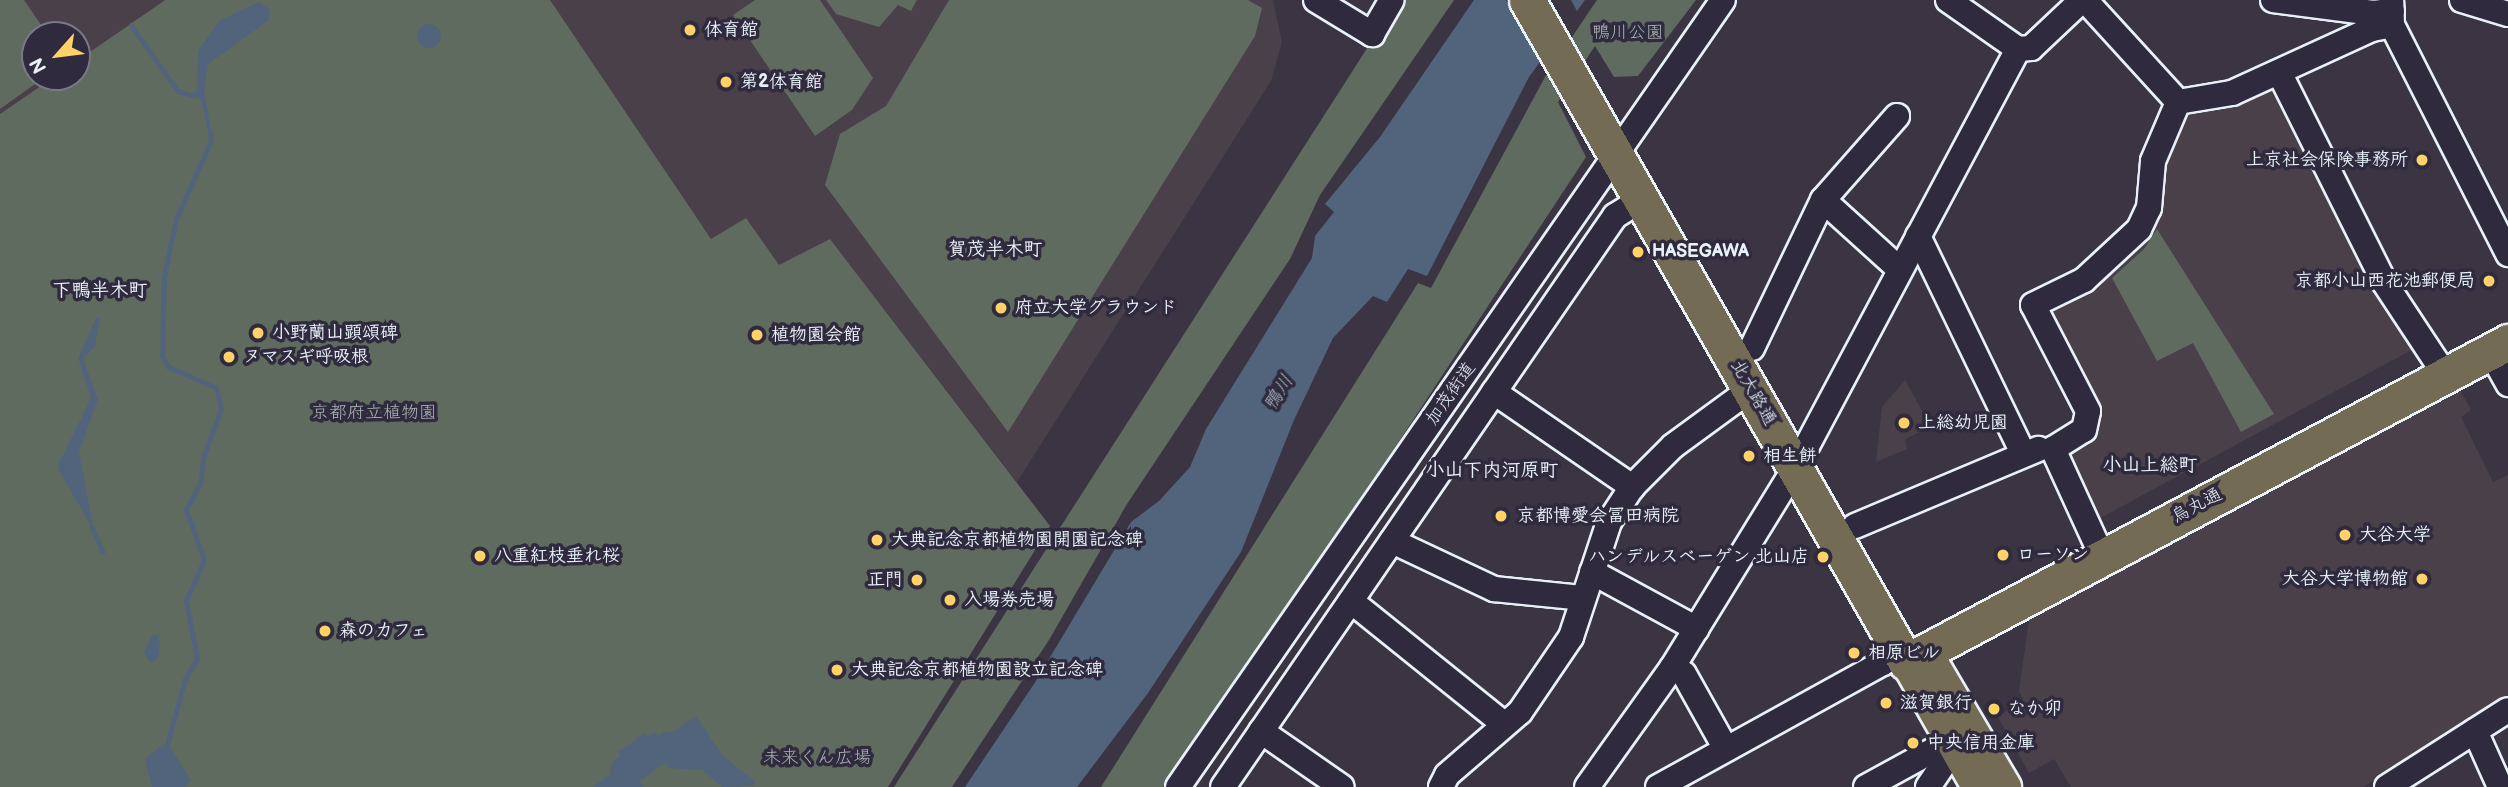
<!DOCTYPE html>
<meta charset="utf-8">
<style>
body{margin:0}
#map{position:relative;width:2508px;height:787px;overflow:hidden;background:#3b3442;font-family:"Balsamiq Sans","Klee One",sans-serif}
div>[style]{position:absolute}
.built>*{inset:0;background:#494049}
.green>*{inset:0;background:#606b60}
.water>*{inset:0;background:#51647c}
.round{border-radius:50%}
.pier>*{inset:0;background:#3b3442}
.stream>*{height:4.5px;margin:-2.25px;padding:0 2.25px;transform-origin:2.25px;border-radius:2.25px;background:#51647c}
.roads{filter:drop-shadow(2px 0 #e8f1f8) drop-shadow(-2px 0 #e8f1f8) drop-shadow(0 2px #e8f1f8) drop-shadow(0 -2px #e8f1f8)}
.minor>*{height:24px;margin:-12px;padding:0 12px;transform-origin:12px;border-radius:12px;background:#2f2a3d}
.major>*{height:30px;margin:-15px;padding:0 15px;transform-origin:15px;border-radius:15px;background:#746b55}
.highway>*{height:35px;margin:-17.5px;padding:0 17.5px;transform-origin:17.5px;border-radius:17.5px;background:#746b55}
.dots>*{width:19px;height:19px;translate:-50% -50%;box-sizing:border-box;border:4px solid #2f2a3d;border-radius:50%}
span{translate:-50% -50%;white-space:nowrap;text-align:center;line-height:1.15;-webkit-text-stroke:7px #2f2a3d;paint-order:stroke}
.poi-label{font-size:18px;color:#e8f1f8;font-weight:700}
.left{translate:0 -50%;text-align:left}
.right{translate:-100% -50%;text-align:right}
.park-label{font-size:18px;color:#abb5b4}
.street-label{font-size:18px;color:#e8f1f8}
.neighbourhood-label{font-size:19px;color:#e8f1f8;font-weight:700}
.water-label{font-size:19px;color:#acb9c6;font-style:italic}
.north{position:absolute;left:21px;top:21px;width:70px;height:70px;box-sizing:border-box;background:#2f2a3d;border:2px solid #797a88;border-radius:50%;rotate:242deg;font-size:19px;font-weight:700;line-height:28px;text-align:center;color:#e8f1f8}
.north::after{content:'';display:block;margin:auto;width:24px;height:32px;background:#ffd166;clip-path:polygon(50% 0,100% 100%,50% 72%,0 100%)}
</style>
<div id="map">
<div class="built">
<div style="clip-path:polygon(0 0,165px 0,77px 61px,77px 35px,35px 35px,35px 77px,54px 77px,0 114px)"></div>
<div style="clip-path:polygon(549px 0,826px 0,836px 14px,898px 5px,911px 10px,917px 0,1273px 0,1282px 42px,1271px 81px,1017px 482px,830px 239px,779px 266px,710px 241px)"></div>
<div style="clip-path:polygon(2277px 83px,2421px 345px,2091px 523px,2062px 456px,2087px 439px,2047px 311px,2141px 241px,2158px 157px,2176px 116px)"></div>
<div style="clip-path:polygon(1905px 380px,1931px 427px,1905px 439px,1907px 449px,1876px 462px,1882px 407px)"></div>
<div style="clip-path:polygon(2458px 386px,2471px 410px,2461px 417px,2493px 482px,2508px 475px,2508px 698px,2363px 787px,2071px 787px,2054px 759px,2029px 773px,1998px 717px,2023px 699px,2019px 691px,2029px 619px)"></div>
</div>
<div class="green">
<div style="clip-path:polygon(0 0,24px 0,48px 35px,35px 35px,35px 77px,45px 77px,0 109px)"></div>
<div style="clip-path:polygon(165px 0,550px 0,711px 239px,746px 218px,779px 265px,830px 239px,1050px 526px,888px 787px,0 787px,0 114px,54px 77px,77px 77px,77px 61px)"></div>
<div style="clip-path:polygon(755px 0,820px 0,873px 78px,852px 110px,815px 136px,733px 15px)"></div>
<div style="clip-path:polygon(826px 0,917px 0,911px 11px,898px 5px,879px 27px,836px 14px)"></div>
<div style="clip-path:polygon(949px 0,1248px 0,1262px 8px,1255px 36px,1008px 432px,825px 185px,840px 134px,886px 106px)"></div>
<div style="clip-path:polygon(1398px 0,1454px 0,1320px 195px,1290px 259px,1127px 504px,1049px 640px,952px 787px,894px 787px)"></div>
<div style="clip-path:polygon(1597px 0,1696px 0,1638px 76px,1614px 77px,1595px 46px,1558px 102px,1586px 157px,1392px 452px,1163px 787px,1101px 787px,1418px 283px,1431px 288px,1545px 77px)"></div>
<div style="clip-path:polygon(2157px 229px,2274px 414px,2241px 432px,2193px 343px,2157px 361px,2112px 278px,2144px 249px)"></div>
</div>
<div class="water">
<div style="clip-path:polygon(1474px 0,1585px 0,1529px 77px,1427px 276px,1408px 269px,1387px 302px,1373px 296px,1333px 338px,1294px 420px,1241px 552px,1148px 693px,1077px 787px,965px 787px,1034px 684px,1131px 522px,1159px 501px,1190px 467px,1206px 429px,1312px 258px,1315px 236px,1334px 212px,1325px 204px,1380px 137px)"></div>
<div style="clip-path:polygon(259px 2px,269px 9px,269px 20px,208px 64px,204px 89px,212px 137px,209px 138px,201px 99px,188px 96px,197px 89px,198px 51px,219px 21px)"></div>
<div class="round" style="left:417px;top:24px;width:24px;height:24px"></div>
<div style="clip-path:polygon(96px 318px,100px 318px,95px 346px,83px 358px,98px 399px,79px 452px,94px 531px,57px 467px,91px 398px,78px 358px)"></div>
<div style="clip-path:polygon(152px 635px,158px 635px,160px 645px,158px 658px,151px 663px,144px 653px)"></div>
<div style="clip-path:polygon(696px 716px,723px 756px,755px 781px,754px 786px,722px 787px,702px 770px,669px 768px,665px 763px,640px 781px,643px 787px,592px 787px,610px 775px,612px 762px,621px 756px,618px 752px,645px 733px,648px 737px,655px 732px,658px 736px,667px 731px,669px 734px)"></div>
<div style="clip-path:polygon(163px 744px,170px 747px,191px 780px,186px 787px,152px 787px,145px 759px)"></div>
</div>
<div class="pier">
<div style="clip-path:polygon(1506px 0,1571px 0,1579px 15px,1543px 64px)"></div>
</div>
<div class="stream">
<div style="left:131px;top:25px;width:81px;rotate:54.5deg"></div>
<div style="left:178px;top:91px;width:15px;rotate:16deg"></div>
<div style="left:92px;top:527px;width:27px;rotate:66deg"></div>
<div style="left:167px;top:745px;width:68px;rotate:-74.7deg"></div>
<div style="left:185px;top:679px;width:23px;rotate:-59deg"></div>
<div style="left:197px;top:659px;width:59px;rotate:-100.7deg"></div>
<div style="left:186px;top:601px;width:45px;rotate:-66.3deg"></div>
<div style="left:204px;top:560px;width:53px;rotate:-109.8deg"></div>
<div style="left:186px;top:510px;width:30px;rotate:-62deg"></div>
<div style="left:200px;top:484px;width:26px;rotate:-83deg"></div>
<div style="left:203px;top:458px;width:52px;rotate:-69.8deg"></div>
<div style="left:221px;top:409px;width:22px;rotate:-103deg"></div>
<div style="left:216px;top:388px;width:52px;rotate:-156.4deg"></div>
<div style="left:168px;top:367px;width:13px;rotate:-119deg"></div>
<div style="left:162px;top:356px;width:80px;rotate:-88.6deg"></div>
<div style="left:164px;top:276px;width:58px;rotate:-78.1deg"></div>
<div style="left:176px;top:219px;width:85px;rotate:-65.8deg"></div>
<div style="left:211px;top:141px;width:9px;rotate:-96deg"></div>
</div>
<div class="roads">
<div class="minor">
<div style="left:1316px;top:0;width:66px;rotate:31.3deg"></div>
<div style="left:1372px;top:34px;width:39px;rotate:-60deg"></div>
<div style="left:1948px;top:0;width:85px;rotate:35deg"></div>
<div style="left:2018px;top:49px;width:13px;rotate:-4deg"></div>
<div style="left:2031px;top:48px;width:70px;rotate:-43.3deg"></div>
<div style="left:2085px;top:0;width:138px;rotate:47.6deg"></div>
<div style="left:2273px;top:0;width:101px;rotate:7.4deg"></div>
<div style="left:2373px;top:13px;width:19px;rotate:-6deg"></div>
<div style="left:2462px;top:0;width:48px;rotate:16.9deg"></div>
<div style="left:2392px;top:25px;width:257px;rotate:63.1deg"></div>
<div style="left:2279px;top:72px;width:235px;rotate:63.4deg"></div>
<div style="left:2384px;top:282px;width:113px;rotate:56.6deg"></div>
<div style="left:1823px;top:200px;width:103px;rotate:42.2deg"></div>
<div style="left:1918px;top:236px;width:241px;rotate:64.2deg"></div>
<div style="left:1752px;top:348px;width:164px;rotate:-64.4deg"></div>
<div style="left:1823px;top:200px;width:112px;rotate:-48.6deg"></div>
<div style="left:2490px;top:351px;width:38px;rotate:61deg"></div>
<div style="left:1494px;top:392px;width:168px;rotate:34.5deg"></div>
<div style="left:1808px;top:444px;width:447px;rotate:-62deg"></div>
<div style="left:1855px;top:526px;width:199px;rotate:-22.8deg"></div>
<div style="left:1392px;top:541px;width:113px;rotate:25.2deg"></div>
<div style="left:1494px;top:589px;width:88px;rotate:5.8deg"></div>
<div style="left:2102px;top:556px;width:118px;rotate:-114.6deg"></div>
<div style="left:2053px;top:449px;width:36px;rotate:-32deg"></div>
<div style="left:2084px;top:430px;width:19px;rotate:-78deg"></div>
<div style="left:2088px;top:411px;width:119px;rotate:-117.4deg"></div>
<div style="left:2033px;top:305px;width:57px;rotate:-26.1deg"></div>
<div style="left:2084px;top:280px;width:75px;rotate:-42.8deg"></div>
<div style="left:2139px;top:229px;width:23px;rotate:-65deg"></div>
<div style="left:2149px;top:208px;width:47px;rotate:-85.1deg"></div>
<div style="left:2153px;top:161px;width:64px;rotate:-67deg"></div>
<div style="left:2178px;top:102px;width:55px;rotate:-9.5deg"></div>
<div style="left:2232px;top:93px;width:154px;rotate:-24.6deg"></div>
<div style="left:2372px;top:29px;width:20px;rotate:-11deg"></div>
<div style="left:2392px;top:25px;width:25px;rotate:-92deg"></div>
<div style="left:1592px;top:572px;width:119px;rotate:28.5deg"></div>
<div style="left:1351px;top:601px;width:196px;rotate:38.8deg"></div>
<div style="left:1672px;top:668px;width:13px;rotate:27deg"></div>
<div style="left:1684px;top:674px;width:86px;rotate:60.8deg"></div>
<div style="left:1261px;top:731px;width:98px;rotate:34.7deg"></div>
<div style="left:2475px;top:731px;width:61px;rotate:65.9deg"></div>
<div style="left:1178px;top:787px;width:957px;rotate:-55.3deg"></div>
<div style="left:1223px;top:787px;width:693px;rotate:-55.53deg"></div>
<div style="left:1615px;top:216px;width:32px;rotate:-32deg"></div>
<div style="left:1441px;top:787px;width:13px;rotate:-63deg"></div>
<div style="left:1447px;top:775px;width:96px;rotate:-40.8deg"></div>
<div style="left:1520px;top:712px;width:91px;rotate:-55.8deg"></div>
<div style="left:1571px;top:637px;width:121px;rotate:-71.7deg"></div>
<div style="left:1609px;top:522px;width:42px;rotate:-56.7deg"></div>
<div style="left:1632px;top:487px;width:58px;rotate:-45deg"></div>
<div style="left:1673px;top:446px;width:97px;rotate:-36.2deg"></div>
<div style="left:1587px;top:787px;width:146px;rotate:-54.5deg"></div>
<div style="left:1672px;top:668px;width:235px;rotate:-58.4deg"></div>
<div style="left:1658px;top:787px;width:257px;rotate:-28.9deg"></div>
<div style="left:1883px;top:663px;width:21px;rotate:-45deg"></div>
<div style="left:1866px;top:787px;width:98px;rotate:-28.7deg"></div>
<div style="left:1928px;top:787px;width:32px;rotate:-56deg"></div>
<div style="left:2387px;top:787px;width:143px;rotate:-32.5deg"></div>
</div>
<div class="major">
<div style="left:1926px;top:651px;width:158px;rotate:59.5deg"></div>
<div style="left:1906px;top:662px;width:144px;rotate:60.4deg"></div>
</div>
<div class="highway">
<div style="left:1527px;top:0;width:763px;rotate:60.21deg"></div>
<div style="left:1906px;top:662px;width:682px;rotate:-27.99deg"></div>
</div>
</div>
<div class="dots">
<div style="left:690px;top:30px;background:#ffd166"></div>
<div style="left:726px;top:82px;background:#ffd166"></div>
<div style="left:2422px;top:160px;background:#ffd166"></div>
<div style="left:1638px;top:252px;background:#ffd166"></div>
<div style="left:2489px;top:281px;background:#ffd166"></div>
<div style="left:1001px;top:308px;background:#ffd166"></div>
<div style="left:258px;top:333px;background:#ffd166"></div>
<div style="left:757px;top:335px;background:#ffd166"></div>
<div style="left:229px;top:357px;background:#ffd166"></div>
<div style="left:1904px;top:423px;background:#ffd166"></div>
<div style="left:1749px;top:456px;background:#ffd166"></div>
<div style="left:1501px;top:516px;background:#ffd166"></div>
<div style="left:2345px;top:535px;background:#ffd166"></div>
<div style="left:877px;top:540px;background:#ffd166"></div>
<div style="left:2003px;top:555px;background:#ffd166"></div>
<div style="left:480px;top:556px;background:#ffd166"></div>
<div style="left:1823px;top:557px;background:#ffd166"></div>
<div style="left:2422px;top:579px;background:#ffd166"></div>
<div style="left:917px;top:580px;background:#ffd166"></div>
<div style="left:950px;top:600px;background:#ffd166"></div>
<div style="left:325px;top:631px;background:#ffd166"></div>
<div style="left:1854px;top:653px;background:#ffd166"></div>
<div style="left:837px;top:670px;background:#ffd166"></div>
<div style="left:1886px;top:703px;background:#ffd166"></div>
<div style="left:1994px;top:709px;background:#ffd166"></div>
<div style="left:1913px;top:743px;background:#ffd166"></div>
</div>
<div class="poi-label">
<span class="left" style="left:704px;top:30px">体育館</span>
<span class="left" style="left:740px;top:82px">第2体育館</span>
<span class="right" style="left:2408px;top:160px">上京社会保険事務所</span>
<span class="left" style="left:1652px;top:252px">HASEGAWA</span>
<span class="right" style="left:2475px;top:281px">京都小山西花池郵便局</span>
<span class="left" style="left:1015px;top:308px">府立大学グラウンド</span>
<span class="left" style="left:272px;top:333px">小野蘭山顕頌碑</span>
<span class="left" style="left:771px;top:335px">植物園会館</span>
<span class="left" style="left:243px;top:357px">ヌマスギ呼吸根</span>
<span class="left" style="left:1918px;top:423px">上総幼児園</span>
<span class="left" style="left:1763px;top:456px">相生餅</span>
<span class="left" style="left:1517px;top:516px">京都博愛会冨田病院</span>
<span class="left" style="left:2359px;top:535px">大谷大学</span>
<span class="left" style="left:891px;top:540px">大典記念京都植物園開園記念碑</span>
<span class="left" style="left:2017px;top:555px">ローソン</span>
<span class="left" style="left:494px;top:556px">八重紅枝垂れ桜</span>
<span class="right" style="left:1809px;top:557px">ハンデルスベーゲン 北山店</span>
<span class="right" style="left:2408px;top:579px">大谷大学博物館</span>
<span class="right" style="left:903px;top:580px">正門</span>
<span class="left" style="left:964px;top:600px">入場券売場</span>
<span class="left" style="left:339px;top:631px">森のカフェ</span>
<span class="left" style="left:1868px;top:653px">相原ビル</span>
<span class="left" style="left:851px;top:670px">大典記念京都植物園設立記念碑</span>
<span class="left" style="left:1900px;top:703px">滋賀銀行</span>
<span class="left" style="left:2008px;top:709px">なか卯</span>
<span class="left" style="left:1927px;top:743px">中央信用金庫</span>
</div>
<div class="park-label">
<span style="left:1628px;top:33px">鴨川公園</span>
<span style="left:374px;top:413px">京都府立植物園</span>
<span style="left:817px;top:758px">未来くん広場</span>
</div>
<div class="street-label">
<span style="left:1753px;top:393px;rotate:60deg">北大路通</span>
<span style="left:1451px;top:394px;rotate:-55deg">加茂街道</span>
<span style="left:2197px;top:506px;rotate:-28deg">烏丸通</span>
</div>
<div class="neighbourhood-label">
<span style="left:995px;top:250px">賀茂半木町</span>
<span style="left:100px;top:291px">下鴨半木町</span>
<span style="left:2150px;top:466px">小山上総町</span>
<span style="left:1492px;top:471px">小山下内河原町</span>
</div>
<div class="water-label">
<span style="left:1279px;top:393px;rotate:-58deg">鴨川</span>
</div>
<div class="north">N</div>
</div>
